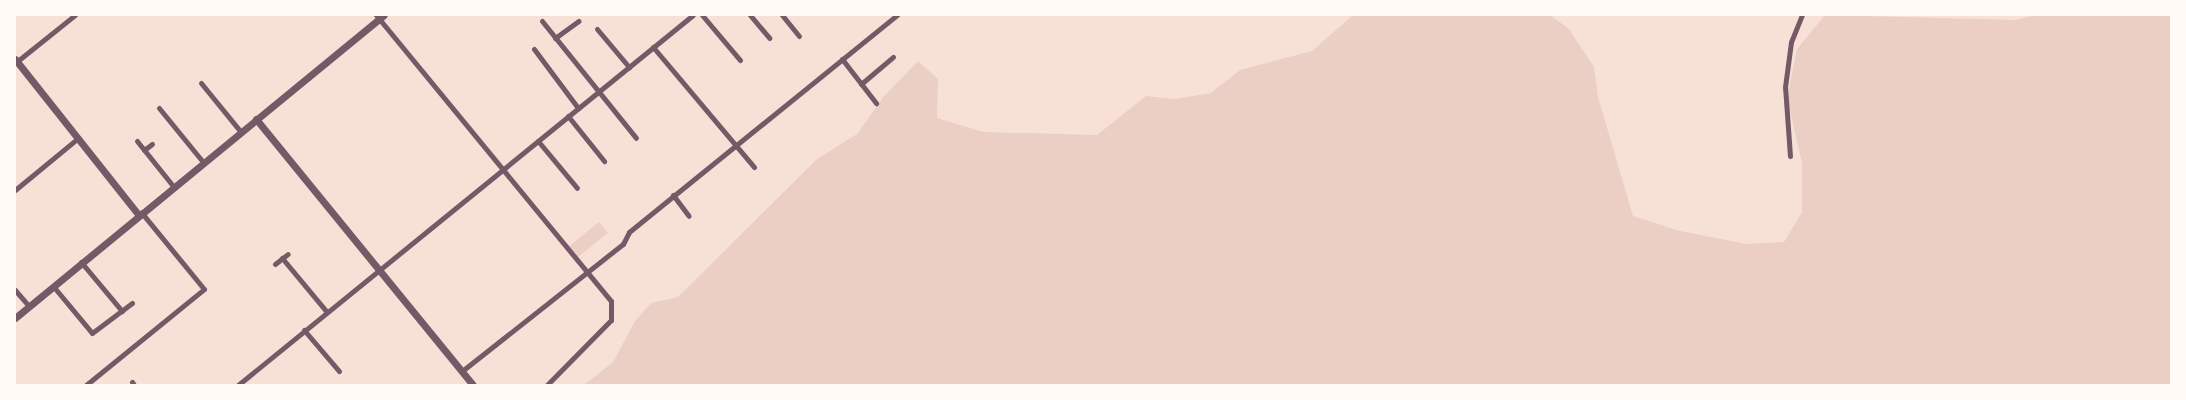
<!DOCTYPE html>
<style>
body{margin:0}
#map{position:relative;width:2186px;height:400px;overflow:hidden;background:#f7e1d7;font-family:Karla,sans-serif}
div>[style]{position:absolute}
.green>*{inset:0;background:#ebcfc5;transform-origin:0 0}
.minor>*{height:5px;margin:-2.5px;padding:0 2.5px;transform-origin:2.5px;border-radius:2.5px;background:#755966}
.tertiary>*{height:7px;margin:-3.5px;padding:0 3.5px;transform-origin:3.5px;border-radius:3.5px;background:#755966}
span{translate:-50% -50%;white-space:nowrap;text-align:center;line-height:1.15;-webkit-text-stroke:5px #fffaf5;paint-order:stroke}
.frame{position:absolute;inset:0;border:16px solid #fffaf5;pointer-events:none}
</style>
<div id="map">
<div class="green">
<div style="clip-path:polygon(1353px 15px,1550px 15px,1569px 29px,1594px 67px,1598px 97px,1633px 216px,1680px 231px,1747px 244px,1784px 242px,1802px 212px,1802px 163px,1787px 98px,1797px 49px,1825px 15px,2016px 20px,2035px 15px,2171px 15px,2171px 385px,584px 385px,613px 362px,635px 321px,651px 303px,678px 297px,817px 159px,857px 134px,884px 96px,918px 61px,938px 79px,937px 118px,983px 132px,1097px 135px,1146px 96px,1175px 99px,1211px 93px,1240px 70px,1312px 51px)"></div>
<div style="left:599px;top:222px;width:14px;height:38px;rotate:51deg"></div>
</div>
<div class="minor">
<div style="left:376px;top:15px;width:370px;rotate:50.6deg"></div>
<div style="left:611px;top:301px;width:19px;rotate:90deg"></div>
<div style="left:611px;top:320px;width:91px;rotate:134.6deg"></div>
<div style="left:702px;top:15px;width:59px;rotate:49.8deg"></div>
<div style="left:750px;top:15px;width:30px;rotate:50deg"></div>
<div style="left:782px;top:15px;width:27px;rotate:51deg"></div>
<div style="left:542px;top:21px;width:150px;rotate:51.2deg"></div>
<div style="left:597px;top:29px;width:50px;rotate:49.9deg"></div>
<div style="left:555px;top:38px;width:29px;rotate:-36deg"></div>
<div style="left:653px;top:47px;width:157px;rotate:49.9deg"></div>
<div style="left:534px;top:49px;width:74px;rotate:53.3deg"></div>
<div style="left:842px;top:59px;width:56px;rotate:52.3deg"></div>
<div style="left:15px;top:63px;width:77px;rotate:-38.7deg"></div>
<div style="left:201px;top:83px;width:63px;rotate:50.8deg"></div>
<div style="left:861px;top:84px;width:42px;rotate:-40.2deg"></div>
<div style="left:159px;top:108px;width:70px;rotate:50.8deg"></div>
<div style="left:568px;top:116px;width:58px;rotate:51.3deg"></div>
<div style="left:137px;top:141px;width:58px;rotate:51.3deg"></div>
<div style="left:538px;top:141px;width:61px;rotate:50.3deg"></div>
<div style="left:144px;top:150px;width:10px;rotate:-37deg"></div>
<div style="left:1790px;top:156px;width:69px;rotate:-94.1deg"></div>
<div style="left:1785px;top:87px;width:45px;rotate:-82.4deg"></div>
<div style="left:1791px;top:42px;width:29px;rotate:-68deg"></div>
<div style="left:15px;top:190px;width:82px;rotate:-39.5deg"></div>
<div style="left:673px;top:195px;width:26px;rotate:53deg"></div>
<div style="left:282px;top:258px;width:70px;rotate:50.2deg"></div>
<div style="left:81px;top:262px;width:64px;rotate:50.1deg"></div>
<div style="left:275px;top:264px;width:16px;rotate:-38deg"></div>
<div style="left:53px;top:286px;width:61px;rotate:50.3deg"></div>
<div style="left:92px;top:333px;width:50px;rotate:-36.9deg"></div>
<div style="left:15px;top:290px;width:21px;rotate:49deg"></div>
<div style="left:304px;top:330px;width:54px;rotate:49.5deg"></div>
<div style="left:462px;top:371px;width:205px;rotate:-38.3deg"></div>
<div style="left:623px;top:244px;width:13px;rotate:-63deg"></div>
<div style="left:629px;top:232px;width:345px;rotate:-39deg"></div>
<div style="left:132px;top:382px;width:4px;rotate:56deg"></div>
<div style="left:86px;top:385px;width:152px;rotate:-39.1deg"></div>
<div style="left:204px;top:289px;width:99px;rotate:-129.3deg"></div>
<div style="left:238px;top:385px;width:586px;rotate:-39.12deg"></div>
</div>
<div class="tertiary">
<div style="left:15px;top:59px;width:198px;rotate:51.6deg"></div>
<div style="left:256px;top:119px;width:343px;rotate:50.8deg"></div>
<div style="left:15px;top:318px;width:477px;rotate:-39.4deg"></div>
</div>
<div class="frame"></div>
</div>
